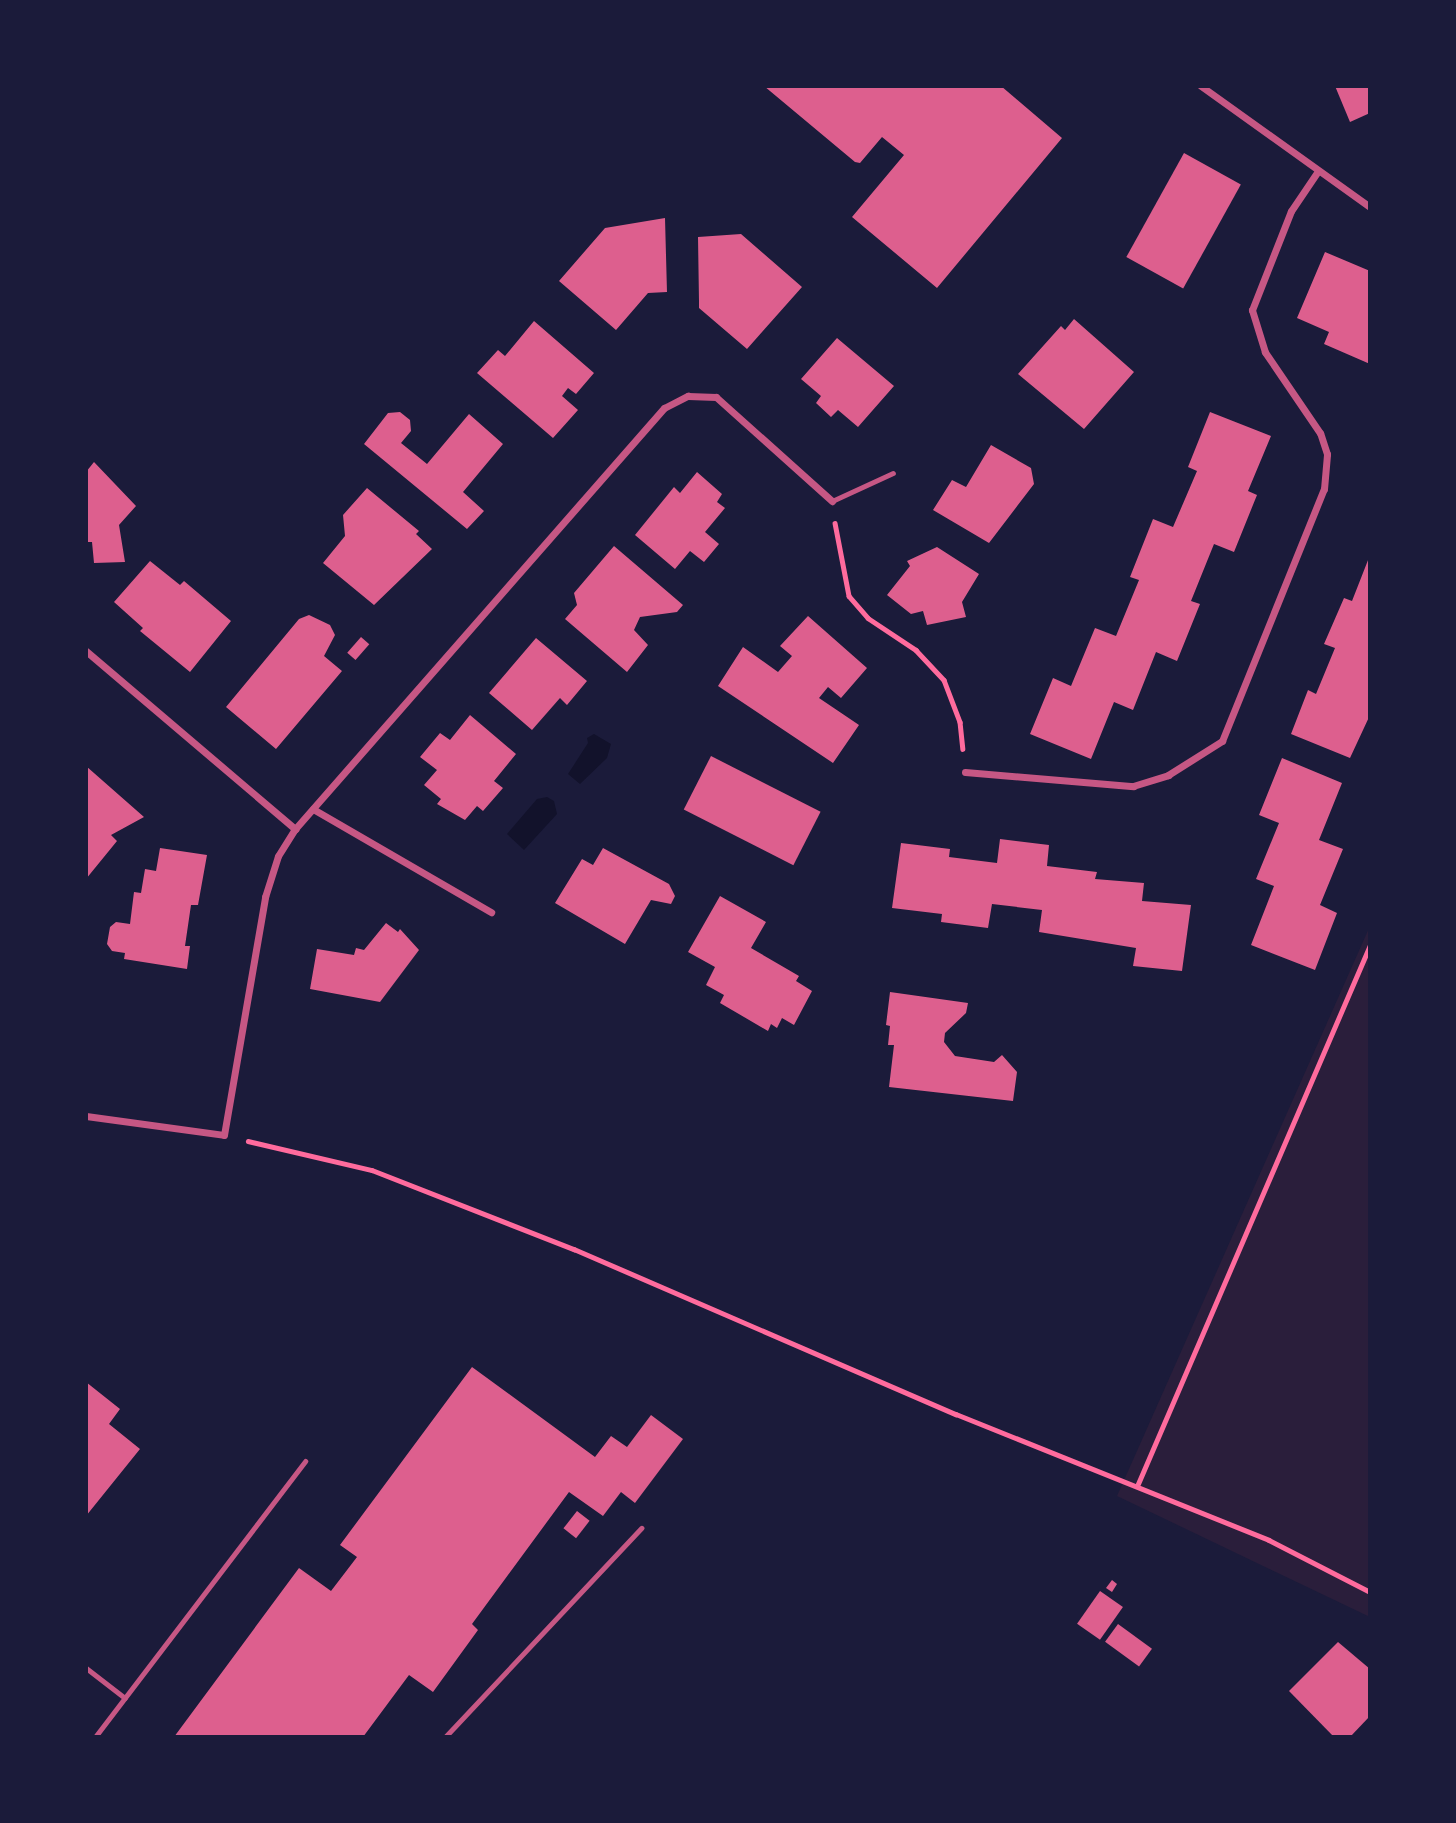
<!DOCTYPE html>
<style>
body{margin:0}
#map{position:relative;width:1456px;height:1823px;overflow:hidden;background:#1b1b3a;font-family:Helvetica,sans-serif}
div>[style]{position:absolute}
.green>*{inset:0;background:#2a1e3b}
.water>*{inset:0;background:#12122b}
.building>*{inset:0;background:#dd5f8e;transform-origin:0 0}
.path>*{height:4.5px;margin:-2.25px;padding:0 2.25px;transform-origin:2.25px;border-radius:2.25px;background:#ff6b9d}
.service>*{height:5px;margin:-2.5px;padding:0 2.5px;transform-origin:2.5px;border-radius:2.5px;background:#c65784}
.minor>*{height:7px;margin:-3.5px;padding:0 3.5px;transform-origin:3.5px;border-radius:3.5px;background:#c65784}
span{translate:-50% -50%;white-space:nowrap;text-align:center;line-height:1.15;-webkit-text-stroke:5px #1b1b3a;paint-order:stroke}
.frame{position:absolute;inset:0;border:88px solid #1b1b3a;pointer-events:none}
</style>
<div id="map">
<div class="green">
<div style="clip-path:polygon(1370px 926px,1370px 1617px,1117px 1496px)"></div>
</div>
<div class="water">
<div style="clip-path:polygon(594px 734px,611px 744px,607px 758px,580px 784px,568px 774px,588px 743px,587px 738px)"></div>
<div style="clip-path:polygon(547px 797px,554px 801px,557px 814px,524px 850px,507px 834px,537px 799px)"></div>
</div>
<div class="building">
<div style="clip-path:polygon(764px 86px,1001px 86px,1062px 138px,937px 288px,852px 217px,904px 155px,882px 137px,860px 163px,855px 162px)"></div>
<div style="clip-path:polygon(1335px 86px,1370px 86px,1370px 113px,1350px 122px)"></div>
<div style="left:1184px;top:153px;width:65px;height:119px;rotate:29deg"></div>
<div style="clip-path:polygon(665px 218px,667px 292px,648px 293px,616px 330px,559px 281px,605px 228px)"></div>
<div style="clip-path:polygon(741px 234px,802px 287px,747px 349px,699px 308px,699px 302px,698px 237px)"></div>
<div style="clip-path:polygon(1325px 252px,1370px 271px,1370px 364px,1324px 344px,1329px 332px,1297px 318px)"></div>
<div style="clip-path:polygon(1074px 319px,1134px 372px,1084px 429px,1018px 374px,1061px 326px,1065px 330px)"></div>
<div style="clip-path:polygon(534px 321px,594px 373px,576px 394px,568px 388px,562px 396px,578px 410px,553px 438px,477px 373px,498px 350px,505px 356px)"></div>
<div style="clip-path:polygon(837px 338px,894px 386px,858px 427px,838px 410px,831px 417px,816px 403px,821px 396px,801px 379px)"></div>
<div style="clip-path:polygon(400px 412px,410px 420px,411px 431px,401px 443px,427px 464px,469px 414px,503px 444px,463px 492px,484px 511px,467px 529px,364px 444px,388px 413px)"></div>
<div style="clip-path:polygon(1210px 412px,1271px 436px,1248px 491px,1257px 495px,1234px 552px,1214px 544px,1191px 601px,1200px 604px,1177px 661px,1156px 652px,1133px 710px,1114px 702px,1091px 759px,1030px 734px,1053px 678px,1071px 686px,1095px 628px,1116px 636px,1139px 580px,1130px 577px,1153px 519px,1173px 527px,1197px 471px,1188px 467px)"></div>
<div style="clip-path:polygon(991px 445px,1031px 468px,1034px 484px,989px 543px,933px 510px,952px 480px,966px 487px)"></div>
<div style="clip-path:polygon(94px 462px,136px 506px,119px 525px,125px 562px,94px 563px,92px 542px,86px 542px,86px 472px)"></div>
<div style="clip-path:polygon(697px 472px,722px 494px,717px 502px,725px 508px,705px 532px,719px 544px,704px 562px,690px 551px,675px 569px,635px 535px,674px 487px,680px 493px)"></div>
<div style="clip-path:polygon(367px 488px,419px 531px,416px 534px,432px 549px,374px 605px,323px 563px,345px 536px,343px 515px)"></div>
<div style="clip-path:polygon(614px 546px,683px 605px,677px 612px,640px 617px,634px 630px,648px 645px,627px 672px,565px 619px,577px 605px,574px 593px)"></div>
<div style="clip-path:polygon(937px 547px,979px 574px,962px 602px,966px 617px,927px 625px,923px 611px,911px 614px,887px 595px,910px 566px,907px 561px)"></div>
<div style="clip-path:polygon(1370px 555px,1370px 715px,1350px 758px,1291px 734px,1308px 690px,1316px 694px,1335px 648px,1324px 644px,1344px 598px,1352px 601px)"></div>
<div style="clip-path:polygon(150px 561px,180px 585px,184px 581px,231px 621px,190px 672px,140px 631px,143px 628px,114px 602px)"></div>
<div style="clip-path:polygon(309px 615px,330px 625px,335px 635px,324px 656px,342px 671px,276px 749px,226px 707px,299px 619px)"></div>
<div style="clip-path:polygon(808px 616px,867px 668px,841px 698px,828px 687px,819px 698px,859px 725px,833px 763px,718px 686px,743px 647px,778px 672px,792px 656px,780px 646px)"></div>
<div style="left:361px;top:637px;width:11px;height:21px;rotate:41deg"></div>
<div style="clip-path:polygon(536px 638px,587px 681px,567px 705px,560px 698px,532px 730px,489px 693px)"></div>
<div style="clip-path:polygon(470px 715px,516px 754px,494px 781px,503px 788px,483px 811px,477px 806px,465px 820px,437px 804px,441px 799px,424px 785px,437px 770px,420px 757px,440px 733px,450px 740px)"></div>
<div style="left:711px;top:756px;width:123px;height:60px;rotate:27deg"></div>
<div style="clip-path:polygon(1282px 758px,1342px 783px,1319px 840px,1343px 849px,1320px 905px,1337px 913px,1315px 970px,1251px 945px,1274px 886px,1256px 879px,1279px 823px,1259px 815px)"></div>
<div style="clip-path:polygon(86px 766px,144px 817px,111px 835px,117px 841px,86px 879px)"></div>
<div style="clip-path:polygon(1000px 839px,1049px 845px,1047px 866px,1097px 872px,1095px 879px,1144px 883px,1142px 901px,1191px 905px,1182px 971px,1133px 966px,1136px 948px,1039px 932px,1042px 910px,992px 904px,988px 928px,941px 922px,942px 914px,892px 908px,901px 843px,950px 849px,949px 857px,997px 863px)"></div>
<div style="clip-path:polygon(160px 848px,207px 855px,198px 905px,191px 905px,185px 946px,190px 946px,187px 969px,124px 959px,125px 953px,112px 951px,107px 944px,110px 927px,116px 922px,130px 924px,134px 892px,141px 893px,145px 869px,156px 871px)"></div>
<div style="clip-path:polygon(603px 848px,669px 884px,675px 896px,671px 904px,651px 900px,625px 944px,555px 903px,582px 859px,593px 865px)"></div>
<div style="clip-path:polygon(720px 896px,766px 922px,751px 948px,799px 976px,796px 981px,812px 991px,794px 1025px,782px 1018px,777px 1028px,771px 1024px,768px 1031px,720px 1003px,724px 995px,706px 985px,715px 967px,688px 952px)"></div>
<div style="clip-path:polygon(386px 923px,398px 932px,400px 929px,419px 950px,380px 1002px,310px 989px,317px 949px,354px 955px,356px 948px,364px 950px)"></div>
<div style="clip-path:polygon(890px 992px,968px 1003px,966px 1013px,945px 1033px,944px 1042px,955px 1056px,994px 1062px,1002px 1055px,1017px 1072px,1013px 1101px,889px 1087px,894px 1045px,888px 1045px,890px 1026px,886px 1025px)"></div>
<div style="clip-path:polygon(472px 1367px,595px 1457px,611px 1436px,627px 1447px,651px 1415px,683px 1439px,635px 1503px,621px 1492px,603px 1516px,569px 1492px,472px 1624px,478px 1630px,433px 1692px,409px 1675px,363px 1737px,174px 1737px,299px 1568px,331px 1591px,357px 1557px,340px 1545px)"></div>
<div style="clip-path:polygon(86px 1382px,120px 1409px,109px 1424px,140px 1449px,86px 1516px)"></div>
<div style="left:577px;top:1511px;width:16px;height:22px;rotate:38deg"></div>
<div style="clip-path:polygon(1112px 1580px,1117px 1584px,1112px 1592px,1106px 1588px)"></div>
<div style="left:1100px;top:1591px;width:28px;height:40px;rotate:35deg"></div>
<div style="left:1118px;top:1624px;width:42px;height:22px;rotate:36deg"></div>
<div style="clip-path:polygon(1338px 1642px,1370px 1669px,1370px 1716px,1350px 1737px,1334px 1737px,1289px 1691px)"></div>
</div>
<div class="path">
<div style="left:835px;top:523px;width:74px;rotate:79.1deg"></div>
<div style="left:849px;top:596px;width:29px;rotate:49deg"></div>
<div style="left:868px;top:618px;width:58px;rotate:33.7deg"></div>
<div style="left:916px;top:650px;width:41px;rotate:47deg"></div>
<div style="left:944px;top:680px;width:45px;rotate:69.1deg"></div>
<div style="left:960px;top:722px;width:27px;rotate:84deg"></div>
<div style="left:248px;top:1141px;width:127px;rotate:13.2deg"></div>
<div style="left:372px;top:1170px;width:217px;rotate:21.4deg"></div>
<div style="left:574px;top:1249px;width:416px;rotate:23.4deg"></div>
<div style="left:956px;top:1414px;width:337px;rotate:21.9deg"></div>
<div style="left:1269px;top:1540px;width:114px;rotate:27.2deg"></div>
<div style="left:1138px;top:1484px;width:587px;rotate:-66.71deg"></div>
</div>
<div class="service">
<div style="left:832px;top:501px;width:67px;rotate:-24.7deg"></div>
<div style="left:86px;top:1668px;width:49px;rotate:37.6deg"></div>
<div style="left:95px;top:1737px;width:347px;rotate:-52.7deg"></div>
<div style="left:445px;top:1737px;width:287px;rotate:-46.8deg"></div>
</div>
<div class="minor">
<div style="left:1201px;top:86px;width:208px;rotate:35.6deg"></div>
<div style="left:86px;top:651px;width:275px;rotate:40.4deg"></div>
<div style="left:965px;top:772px;width:169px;rotate:4.8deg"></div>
<div style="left:1133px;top:786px;width:37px;rotate:-17deg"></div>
<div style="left:1168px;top:775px;width:64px;rotate:-32.2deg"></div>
<div style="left:1222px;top:741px;width:272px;rotate:-68deg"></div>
<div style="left:1324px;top:489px;width:35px;rotate:-85deg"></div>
<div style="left:1327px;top:454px;width:22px;rotate:-108deg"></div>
<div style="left:1320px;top:433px;width:98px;rotate:-124.2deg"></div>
<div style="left:1265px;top:352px;width:44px;rotate:-107.2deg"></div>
<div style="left:1252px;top:310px;width:106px;rotate:-68.5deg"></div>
<div style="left:1291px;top:211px;width:48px;rotate:-56deg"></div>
<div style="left:313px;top:809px;width:206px;rotate:30.1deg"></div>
<div style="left:86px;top:1116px;width:139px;rotate:7.8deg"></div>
<div style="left:224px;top:1135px;width:242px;rotate:-80.2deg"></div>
<div style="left:265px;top:897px;width:43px;rotate:-72.4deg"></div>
<div style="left:278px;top:856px;width:32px;rotate:-58deg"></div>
<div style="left:295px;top:829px;width:560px;rotate:-48.77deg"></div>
<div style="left:664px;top:408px;width:27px;rotate:-27deg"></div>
<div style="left:688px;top:396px;width:28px;rotate:2deg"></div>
<div style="left:716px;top:397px;width:156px;rotate:41.9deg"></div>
</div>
<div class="frame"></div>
</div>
